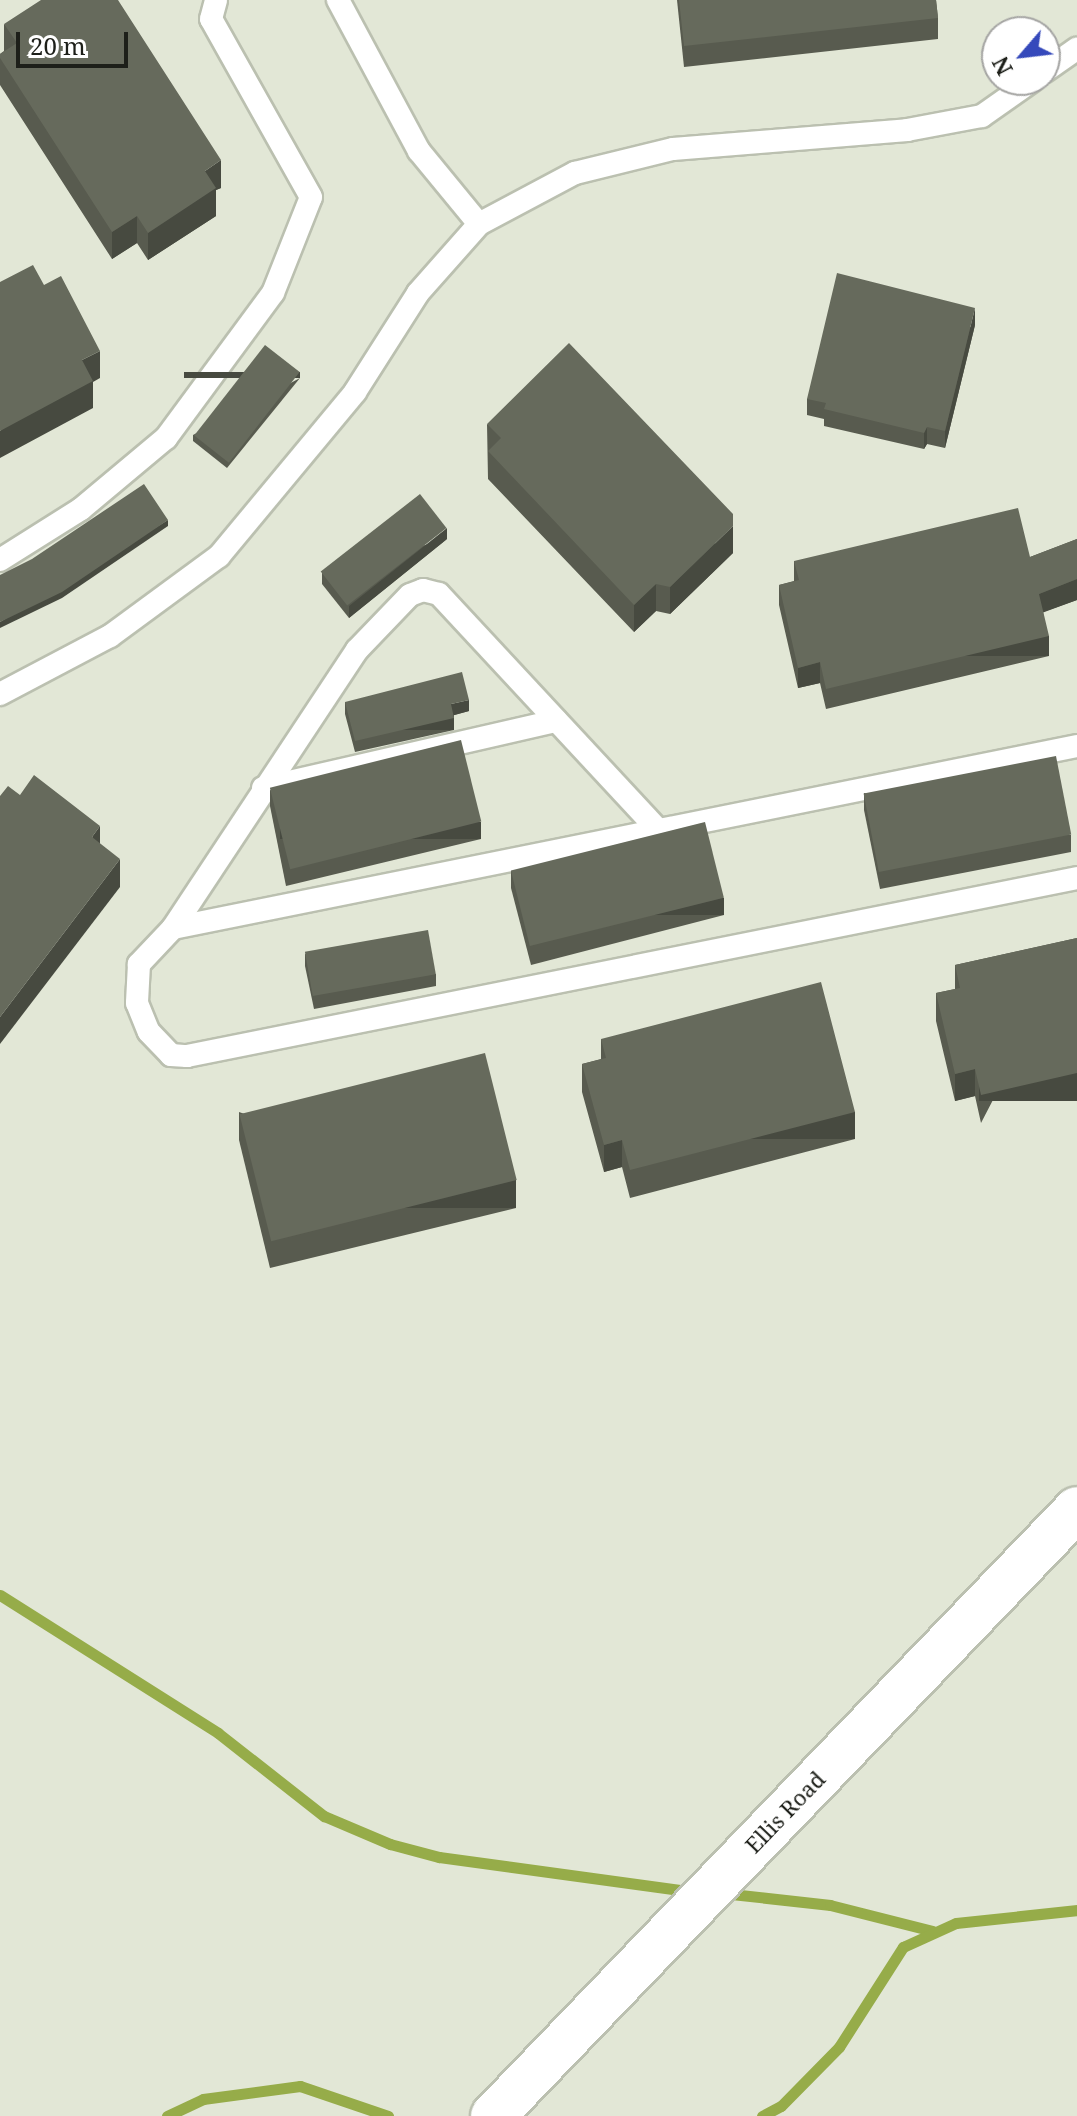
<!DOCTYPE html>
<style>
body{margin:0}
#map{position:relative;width:1077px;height:2116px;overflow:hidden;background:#e2e7d6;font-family:"Noto Serif",serif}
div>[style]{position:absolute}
.stream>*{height:11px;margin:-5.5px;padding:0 5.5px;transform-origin:5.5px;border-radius:5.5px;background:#96ac49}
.roads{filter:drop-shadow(2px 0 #bbc0b0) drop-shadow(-2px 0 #bbc0b0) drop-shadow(0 2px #bbc0b0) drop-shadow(0 -2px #bbc0b0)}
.service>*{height:22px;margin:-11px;padding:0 11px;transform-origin:11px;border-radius:11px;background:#fff}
.secondary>*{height:44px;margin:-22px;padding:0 22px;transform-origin:22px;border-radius:22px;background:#fff}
.wall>*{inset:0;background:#585b4f}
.shaded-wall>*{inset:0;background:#474a40;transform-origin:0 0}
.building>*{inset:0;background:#666a5c;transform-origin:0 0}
span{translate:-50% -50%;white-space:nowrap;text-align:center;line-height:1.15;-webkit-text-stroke:8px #fff;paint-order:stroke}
.street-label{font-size:22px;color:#1d1f19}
.north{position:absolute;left:981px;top:16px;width:80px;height:80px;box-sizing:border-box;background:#fff;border:2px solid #a5a5a3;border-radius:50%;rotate:242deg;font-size:22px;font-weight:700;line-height:32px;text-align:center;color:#1d1f19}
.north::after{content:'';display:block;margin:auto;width:28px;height:36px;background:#3549bb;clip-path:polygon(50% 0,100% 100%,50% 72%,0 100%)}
.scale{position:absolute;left:16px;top:32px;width:112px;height:36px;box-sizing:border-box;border:4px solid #1d1f19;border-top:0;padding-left:10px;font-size:24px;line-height:28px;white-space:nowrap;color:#1d1f19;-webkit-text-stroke:6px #fff;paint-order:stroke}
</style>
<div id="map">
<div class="stream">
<div style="left:0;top:1595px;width:258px;rotate:32.3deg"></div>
<div style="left:218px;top:1733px;width:135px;rotate:38.1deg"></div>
<div style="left:324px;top:1816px;width:72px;rotate:23deg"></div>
<div style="left:390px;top:1844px;width:51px;rotate:14.9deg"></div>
<div style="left:439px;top:1857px;width:256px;rotate:7.8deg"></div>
<div style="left:722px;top:1893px;width:109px;rotate:6.3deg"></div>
<div style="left:830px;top:1905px;width:106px;rotate:14.2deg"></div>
<div style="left:167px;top:2116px;width:40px;rotate:-25deg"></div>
<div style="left:203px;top:2099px;width:98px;rotate:-7.6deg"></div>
<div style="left:300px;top:2086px;width:93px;rotate:18.8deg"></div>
<div style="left:762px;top:2116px;width:21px;rotate:-28deg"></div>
<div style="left:781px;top:2106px;width:83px;rotate:-45.5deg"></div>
<div style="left:839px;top:2047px;width:119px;rotate:-57.4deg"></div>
<div style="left:903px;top:1947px;width:58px;rotate:-24.4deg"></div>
<div style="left:956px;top:1923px;width:122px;rotate:-6.1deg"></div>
</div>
<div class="roads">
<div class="service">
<div style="left:338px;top:0;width:171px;rotate:61.8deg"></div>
<div style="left:419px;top:151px;width:94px;rotate:50.6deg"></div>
<div style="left:1045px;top:71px;width:39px;rotate:-35deg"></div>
<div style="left:0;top:560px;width:96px;rotate:-32.2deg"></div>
<div style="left:81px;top:509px;width:111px;rotate:-39.9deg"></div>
<div style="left:166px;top:438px;width:180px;rotate:-53.6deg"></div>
<div style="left:273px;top:293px;width:103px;rotate:-68.4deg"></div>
<div style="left:311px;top:197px;width:204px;rotate:-119.3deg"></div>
<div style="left:211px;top:19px;width:20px;rotate:-75deg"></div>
<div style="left:0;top:694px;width:124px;rotate:-27.8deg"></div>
<div style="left:110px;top:636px;width:135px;rotate:-36.3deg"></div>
<div style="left:219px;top:556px;width:213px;rotate:-50.3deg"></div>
<div style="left:355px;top:392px;width:117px;rotate:-57.5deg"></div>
<div style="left:418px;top:293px;width:92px;rotate:-48.5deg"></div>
<div style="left:479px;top:224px;width:109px;rotate:-28deg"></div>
<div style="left:575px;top:173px;width:101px;rotate:-13.8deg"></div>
<div style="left:673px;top:149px;width:235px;rotate:-4.6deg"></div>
<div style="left:907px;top:130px;width:76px;rotate:-10.6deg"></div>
<div style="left:982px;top:116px;width:62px;rotate:-35.2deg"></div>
<div style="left:1077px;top:746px;width:922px;rotate:168.62deg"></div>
<div style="left:173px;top:928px;width:50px;rotate:133.4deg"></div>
<div style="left:139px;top:964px;width:39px;rotate:93deg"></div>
<div style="left:137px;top:1003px;width:31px;rotate:68deg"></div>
<div style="left:149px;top:1032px;width:32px;rotate:46deg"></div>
<div style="left:171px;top:1055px;width:16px;rotate:4deg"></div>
<div style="left:187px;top:1056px;width:908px;rotate:-11.31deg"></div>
<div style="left:263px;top:788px;width:301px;rotate:-12.9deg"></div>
<div style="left:173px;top:928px;width:333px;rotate:-56.5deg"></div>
<div style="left:357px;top:650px;width:76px;rotate:-46.1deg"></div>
<div style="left:410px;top:595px;width:14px;rotate:-21deg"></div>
<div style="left:423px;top:590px;width:16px;rotate:14deg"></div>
<div style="left:439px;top:594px;width:323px;rotate:47.1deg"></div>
</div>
<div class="secondary">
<div style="left:493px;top:2116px;width:842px;rotate:-46.11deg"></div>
</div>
</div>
<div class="wall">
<div style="clip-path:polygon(677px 0,936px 0,938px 18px,938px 39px,684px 67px)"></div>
<div style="clip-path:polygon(4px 24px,221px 188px,216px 190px,216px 216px,148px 260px,137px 243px,112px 259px,0 85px,0 54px,4px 51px)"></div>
<div style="clip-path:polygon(975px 325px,945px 448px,927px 444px,924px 449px,824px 426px,824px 419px,807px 415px,807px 399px)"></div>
<div style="clip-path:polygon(300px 378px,227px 468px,193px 441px,193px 435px)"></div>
<div style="clip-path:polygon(487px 424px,733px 553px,670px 614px,656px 611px,634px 632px,488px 479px)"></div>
<div style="clip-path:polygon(447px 539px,349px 618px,322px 584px,322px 573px)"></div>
<div style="clip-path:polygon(1077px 539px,1077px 600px,1043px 612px,1049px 656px,826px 709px,820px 683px,798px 688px,779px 605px,779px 585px,794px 581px,794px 561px,1030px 557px)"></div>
<div style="clip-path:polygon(345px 702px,469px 711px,454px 715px,454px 730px,355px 752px,345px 714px)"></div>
<div style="clip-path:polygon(270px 790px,481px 839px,286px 886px,270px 806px)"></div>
<div style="clip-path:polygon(864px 793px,1071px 835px,1071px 852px,880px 889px,864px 810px)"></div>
<div style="clip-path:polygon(511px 871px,724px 915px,531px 965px,511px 888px)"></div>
<div style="clip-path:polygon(1077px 938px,981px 1123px,975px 1096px,955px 1101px,936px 1021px,936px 993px,955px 989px,955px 965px)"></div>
<div style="clip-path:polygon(305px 954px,436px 974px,436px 986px,314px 1009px,305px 966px)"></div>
<div style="clip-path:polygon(601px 1039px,855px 1139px,630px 1198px,622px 1167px,604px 1172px,582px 1092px,582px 1064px,601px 1059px)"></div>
<div style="clip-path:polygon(239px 1112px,516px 1208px,270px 1268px,239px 1140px)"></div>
</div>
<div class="shaded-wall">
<div style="clip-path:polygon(221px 160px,221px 188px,216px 190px,216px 216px,148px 260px,148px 233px,205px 171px)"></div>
<div style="clip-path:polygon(137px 216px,137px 243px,112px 259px,112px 232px)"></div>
<div style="clip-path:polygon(975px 308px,975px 325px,945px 448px,945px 431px)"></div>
<div style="clip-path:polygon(100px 351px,100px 378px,93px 382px,93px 408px,0 458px,0 431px,82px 360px)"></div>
<div style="left:300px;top:372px;width:6px;height:116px;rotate:90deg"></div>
<div style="clip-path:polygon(927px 427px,927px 444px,924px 449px,924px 433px)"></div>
<div style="clip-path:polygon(168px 520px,168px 526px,62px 598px,0 628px,0 622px)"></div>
<div style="clip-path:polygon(733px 526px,733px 553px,670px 614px,670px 587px)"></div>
<div style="clip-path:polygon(447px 528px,447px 539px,349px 618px,349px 606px)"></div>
<div style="clip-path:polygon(1077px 579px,1077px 600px,1039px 614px,1039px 594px)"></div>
<div style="clip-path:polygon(656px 584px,656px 611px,634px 632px,634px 605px)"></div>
<div style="left:1049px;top:636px;width:20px;height:229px;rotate:90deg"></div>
<div style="clip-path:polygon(820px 662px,820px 683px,798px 688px,798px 668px)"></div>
<div style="clip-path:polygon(469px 700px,469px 711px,451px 716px,451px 704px)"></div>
<div style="left:454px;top:718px;width:12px;height:102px;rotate:90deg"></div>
<div style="left:481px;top:822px;width:17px;height:201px;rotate:90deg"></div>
<div style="clip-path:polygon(100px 826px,100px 853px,92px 837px)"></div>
<div style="clip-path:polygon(120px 859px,120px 887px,0 1044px,0 1017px)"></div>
<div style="left:724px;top:898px;width:17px;height:199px;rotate:90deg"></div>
<div style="clip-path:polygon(975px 1069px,975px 1096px,955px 1101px,955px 1074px)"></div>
<div style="left:1077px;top:1073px;width:28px;height:98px;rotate:90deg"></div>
<div style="left:855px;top:1112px;width:27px;height:232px;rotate:90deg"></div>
<div style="clip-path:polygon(622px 1140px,622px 1167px,604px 1172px,604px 1145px)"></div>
<div style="left:516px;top:1180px;width:28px;height:253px;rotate:90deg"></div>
</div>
<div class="building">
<div style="clip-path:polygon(41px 0,118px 0,221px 160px,205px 171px,216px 188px,148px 233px,137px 216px,112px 232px,0 58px,0 54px,17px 43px,4px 24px)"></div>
<div style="clip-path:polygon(679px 0,936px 0,938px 18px,684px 46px)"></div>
<div style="clip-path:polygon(33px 265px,44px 285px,61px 276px,100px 351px,82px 360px,93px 381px,0 431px,0 282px)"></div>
<div style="clip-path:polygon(837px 273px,975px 308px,945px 431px,927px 427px,924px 433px,824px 409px,826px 403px,807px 399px)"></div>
<div style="clip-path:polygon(569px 343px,733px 514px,733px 526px,670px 587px,656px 584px,634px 605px,488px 451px,501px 438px,487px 424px)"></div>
<div style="left:265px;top:345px;width:44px;height:115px;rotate:38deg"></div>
<div style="clip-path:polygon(144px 484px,168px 520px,62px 592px,0 622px,0 575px,32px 559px)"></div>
<div style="left:420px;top:494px;width:43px;height:126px;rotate:52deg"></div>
<div style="clip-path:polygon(1018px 508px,1030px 557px,1077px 539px,1077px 579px,1039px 594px,1049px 636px,826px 689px,820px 662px,798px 668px,779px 585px,799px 580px,794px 561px)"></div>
<div style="clip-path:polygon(462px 672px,469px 700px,451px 704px,454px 718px,355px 741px,345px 702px)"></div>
<div style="left:461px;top:740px;width:84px;height:197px;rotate:76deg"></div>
<div style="left:1056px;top:756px;width:80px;height:196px;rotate:79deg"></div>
<div style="clip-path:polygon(34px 775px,100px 826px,92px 837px,120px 859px,0 1017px,0 796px,8px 786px,20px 795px)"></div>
<div style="left:705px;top:822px;width:78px;height:200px;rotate:76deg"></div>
<div style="left:428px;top:930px;width:45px;height:125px;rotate:80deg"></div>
<div style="clip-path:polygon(1077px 938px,1077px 1073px,981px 1095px,975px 1069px,955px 1074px,936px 993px,960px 988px,955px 965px)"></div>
<div style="clip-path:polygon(821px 982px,855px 1112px,630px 1170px,622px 1140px,604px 1145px,582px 1064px,606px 1058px,601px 1039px)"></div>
<div style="left:485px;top:1053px;width:131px;height:253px;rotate:76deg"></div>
</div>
<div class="street-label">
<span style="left:785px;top:1812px;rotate:-46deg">Ellis Road</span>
</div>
<div class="north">N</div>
<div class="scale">20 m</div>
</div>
